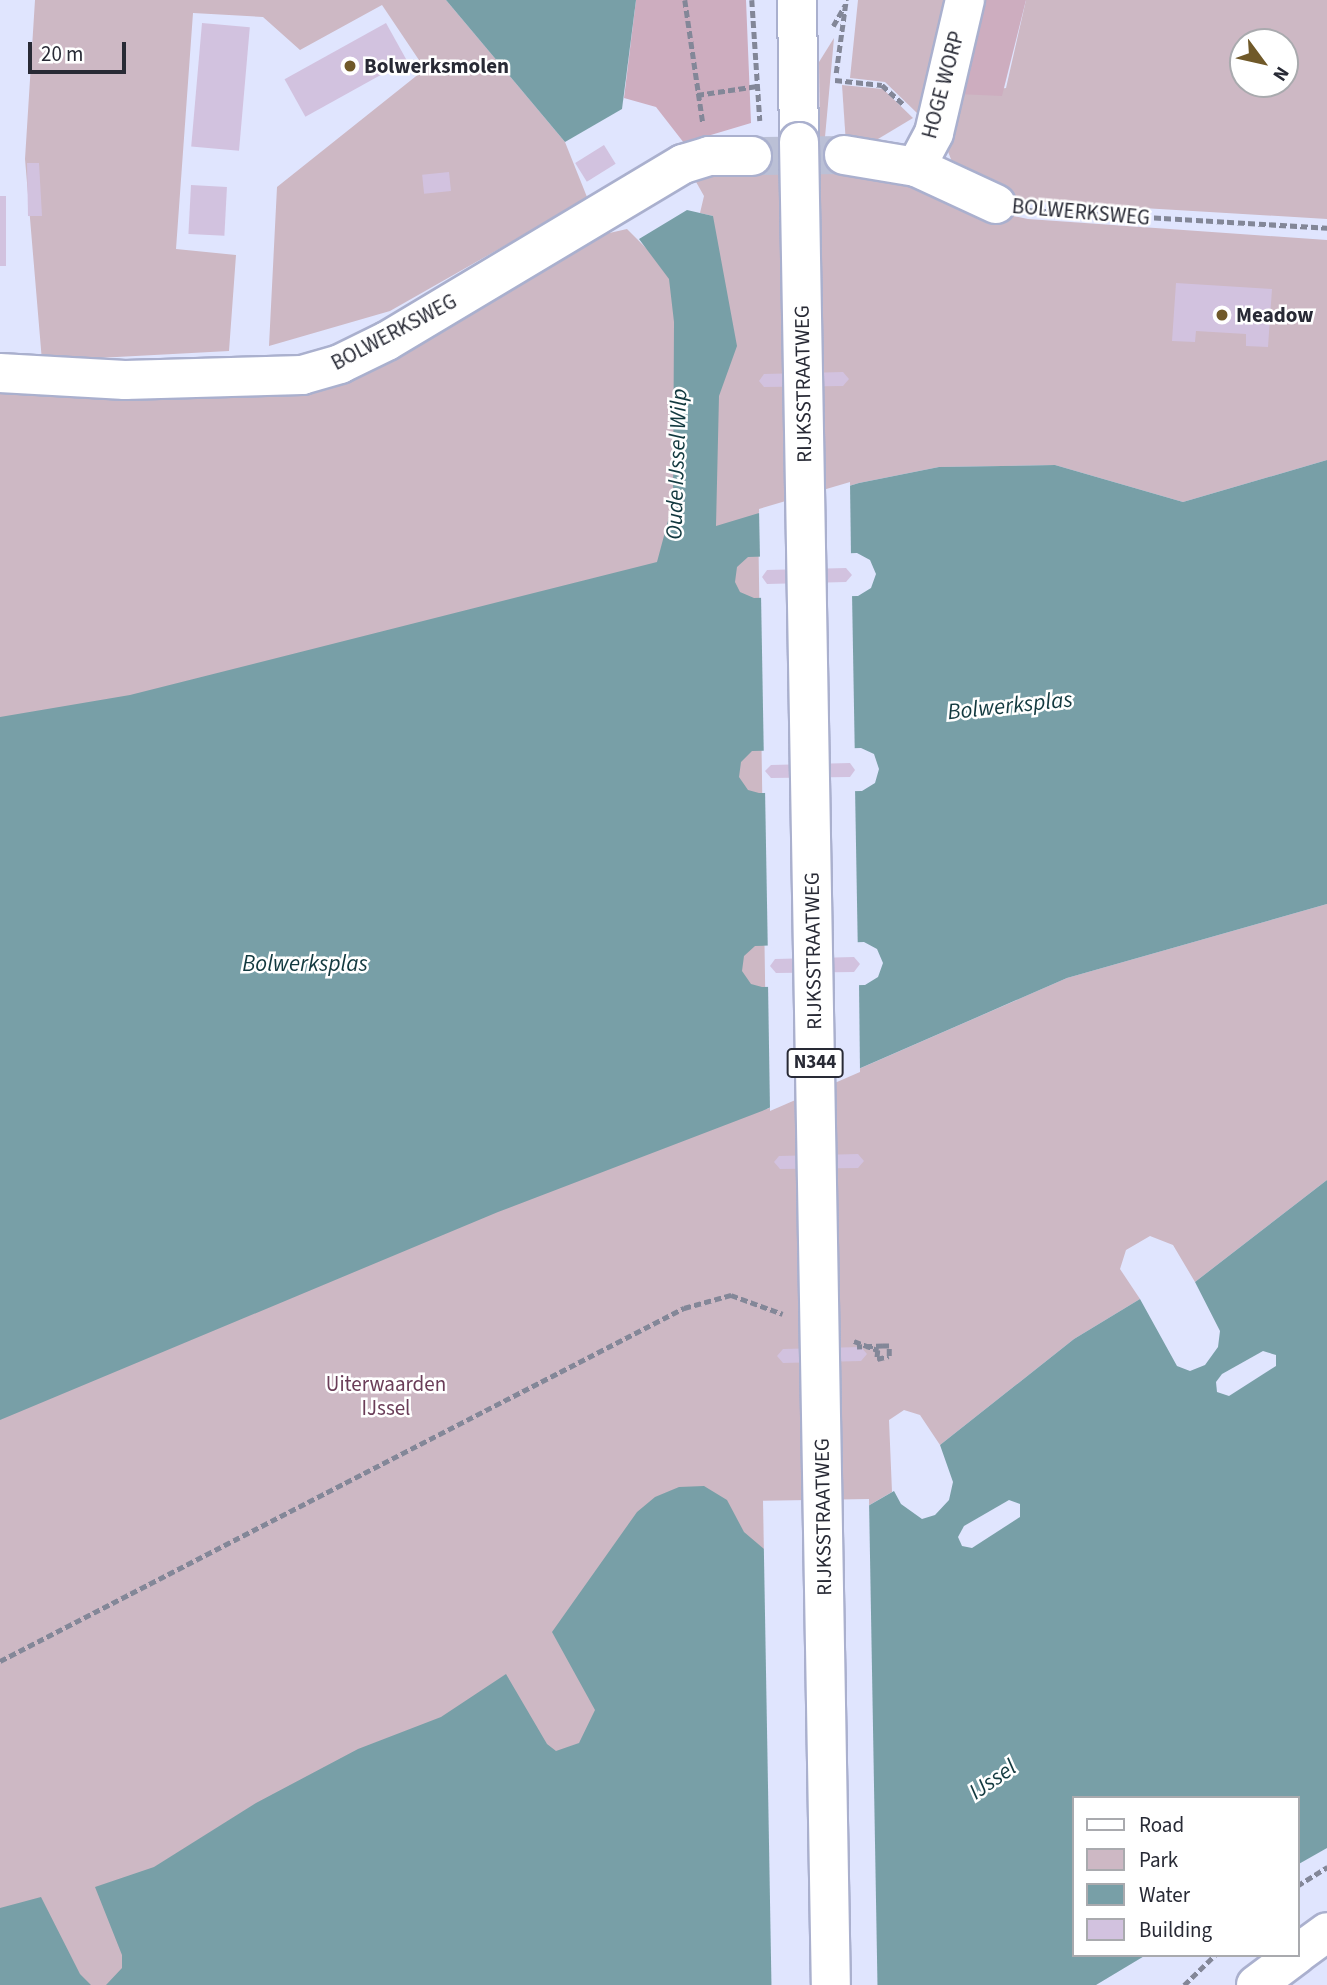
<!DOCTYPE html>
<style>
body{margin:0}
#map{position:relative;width:1327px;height:1985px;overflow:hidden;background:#e0e5fe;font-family:"Source Sans 3",sans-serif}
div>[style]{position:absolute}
.green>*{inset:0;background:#cdb8c4}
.forest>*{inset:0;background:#cdadbf}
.water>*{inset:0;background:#789fa7}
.pier>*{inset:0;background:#e0e5fe;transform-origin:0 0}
.building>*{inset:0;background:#d2c2df;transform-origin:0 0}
.minor-tunnel>*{height:38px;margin-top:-19px;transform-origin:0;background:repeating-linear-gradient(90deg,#bbc0d6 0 38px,transparent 0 57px)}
.path>*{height:4.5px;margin-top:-2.25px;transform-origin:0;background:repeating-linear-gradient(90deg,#838798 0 7px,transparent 0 10.5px)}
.roads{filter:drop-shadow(2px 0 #aab0ce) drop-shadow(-2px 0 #aab0ce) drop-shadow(0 2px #aab0ce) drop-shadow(0 -2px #aab0ce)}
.minor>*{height:38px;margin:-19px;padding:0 19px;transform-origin:19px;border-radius:19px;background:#fff}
.major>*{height:38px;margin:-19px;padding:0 19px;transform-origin:19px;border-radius:19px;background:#fff}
.bridges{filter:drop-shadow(2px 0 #aab0ce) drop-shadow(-2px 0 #aab0ce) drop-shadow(0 2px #aab0ce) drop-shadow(0 -2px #aab0ce)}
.major-bridge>*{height:38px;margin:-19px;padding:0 19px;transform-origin:19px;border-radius:19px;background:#fff}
.dots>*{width:19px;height:19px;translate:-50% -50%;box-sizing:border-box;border:4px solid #fff;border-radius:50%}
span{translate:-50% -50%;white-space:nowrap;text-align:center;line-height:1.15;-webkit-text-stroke:5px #fff;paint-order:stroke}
.shield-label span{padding:2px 5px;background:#fff;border:2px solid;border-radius:5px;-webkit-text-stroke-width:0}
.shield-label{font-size:19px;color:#282a35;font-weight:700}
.poi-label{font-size:21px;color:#282a35;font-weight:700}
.left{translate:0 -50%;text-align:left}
.street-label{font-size:21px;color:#282a35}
.park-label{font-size:21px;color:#6a3d58}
.water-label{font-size:23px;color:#12393f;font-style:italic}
.legend{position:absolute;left:1072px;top:1796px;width:228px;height:161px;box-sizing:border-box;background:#fff;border:2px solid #a9aaae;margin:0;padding:9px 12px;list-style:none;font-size:21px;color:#282a35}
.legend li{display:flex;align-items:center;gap:14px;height:35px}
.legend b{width:35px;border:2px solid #a9aaae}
.north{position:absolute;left:1229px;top:28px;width:70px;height:70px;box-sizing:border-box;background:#fff;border:2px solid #a9aaae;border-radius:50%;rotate:123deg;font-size:19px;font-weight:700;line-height:28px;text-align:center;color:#282a35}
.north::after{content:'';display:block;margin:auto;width:24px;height:32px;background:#705929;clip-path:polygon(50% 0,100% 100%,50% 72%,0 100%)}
.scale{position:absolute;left:28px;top:42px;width:98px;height:32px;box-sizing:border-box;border:4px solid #282a35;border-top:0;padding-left:9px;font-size:21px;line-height:24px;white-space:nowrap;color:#282a35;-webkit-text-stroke:5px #fff;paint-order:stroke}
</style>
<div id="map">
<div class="green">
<div style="clip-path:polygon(35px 0,446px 0,565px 142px,591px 207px,543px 224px,390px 311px,269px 346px,277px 187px,425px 69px,382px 5px,300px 50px,263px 17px,193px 13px,176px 249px,236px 255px,229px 351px,42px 361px,25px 159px)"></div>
<div style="clip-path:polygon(858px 0,958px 0,917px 113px,885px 82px,850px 78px)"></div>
<div style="clip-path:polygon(evenodd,1026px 0,1327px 0,1327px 219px,1026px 201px,1000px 196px,954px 167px,947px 149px,957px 94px,1006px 88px,1026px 0,1243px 42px,1285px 42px,1285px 84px,1243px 84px,1243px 42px)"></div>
<div style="clip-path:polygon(834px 38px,825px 137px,820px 137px,819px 62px)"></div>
<div style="clip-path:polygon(842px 85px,883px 89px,913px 118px,878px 139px,846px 144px)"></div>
<div style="clip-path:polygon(848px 166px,875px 169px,984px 210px,1028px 219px,1327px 240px,1327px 460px,1183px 502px,1055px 465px,939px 467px,859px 483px,758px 513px,767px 1109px,1067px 978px,1327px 904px,1327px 1180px,1195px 1282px,1173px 1245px,1150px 1236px,1126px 1250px,1120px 1269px,1140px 1299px,1074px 1339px,940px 1445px,920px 1415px,904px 1410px,889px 1420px,892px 1492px,776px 1559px,570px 1756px,139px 1985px,0 1985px,0 375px,308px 385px,574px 241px,627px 229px,647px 249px,713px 216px,700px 213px,704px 196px,691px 173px)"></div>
</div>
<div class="forest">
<div style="clip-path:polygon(636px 0,746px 0,751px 123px,684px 143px,656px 107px,624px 98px)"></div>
<div style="clip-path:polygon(978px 0,1026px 0,1002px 96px,957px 94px)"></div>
</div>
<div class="water">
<div style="clip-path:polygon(446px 0,636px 0,622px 109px,565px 142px)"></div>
<div style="clip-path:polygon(evenodd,687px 210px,713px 216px,737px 346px,719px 396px,716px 526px,859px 483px,939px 467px,1055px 465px,1183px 502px,1327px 460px,1327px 904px,1067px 978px,762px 1111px,498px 1212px,0 1420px,0 717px,130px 695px,657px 562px,673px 502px,674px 322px,669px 279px,639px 239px,687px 210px,857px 553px,870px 560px,876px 574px,871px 588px,858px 596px,754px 598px,740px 592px,735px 582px,737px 567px,748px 557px,857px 553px,687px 210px,861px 748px,874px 754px,879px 769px,875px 783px,862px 791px,759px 793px,748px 790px,739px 777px,741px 762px,752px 751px,861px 748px,687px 210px,864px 942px,877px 949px,883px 963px,878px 977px,865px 985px,762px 987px,751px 984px,742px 971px,744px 956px,755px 946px,864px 942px)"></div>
<div style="clip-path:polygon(1327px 1180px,1327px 1848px,1297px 1865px,1297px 1798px,1073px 1798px,1073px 1955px,1146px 1955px,1096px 1985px,106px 1985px,122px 1968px,122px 1955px,95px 1887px,154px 1867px,256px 1803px,358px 1749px,441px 1717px,506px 1674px,547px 1744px,556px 1751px,579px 1743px,595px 1710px,552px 1632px,637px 1512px,655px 1497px,679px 1487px,704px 1486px,727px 1500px,744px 1532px,776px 1559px,894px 1491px,901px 1504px,922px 1519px,935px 1515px,949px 1500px,953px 1482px,940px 1445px,1074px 1339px,1140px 1299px,1177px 1366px,1190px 1371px,1205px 1365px,1218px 1347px,1220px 1331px,1195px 1282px)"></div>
<div style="clip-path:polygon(41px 1897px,80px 1974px,91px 1985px,0 1985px,0 1908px)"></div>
</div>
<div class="pier">
<div style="clip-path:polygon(850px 482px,851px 557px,760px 559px,759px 509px)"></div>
<div style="left:852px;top:593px;width:158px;height:91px;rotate:89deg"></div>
<div style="left:855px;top:787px;width:159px;height:90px;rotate:89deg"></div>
<div style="clip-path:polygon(859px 982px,860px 1072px,770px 1111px,768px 983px)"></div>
<div style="clip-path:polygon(1263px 1351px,1276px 1355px,1276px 1366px,1229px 1396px,1217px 1392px,1216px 1382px,1222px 1374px)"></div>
<div style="left:869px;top:1499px;width:486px;height:106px;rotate:89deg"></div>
<div style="clip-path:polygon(1009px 1500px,1020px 1504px,1020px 1517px,972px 1548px,962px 1546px,958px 1537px,964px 1526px)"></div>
</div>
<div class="building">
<div style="left:202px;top:23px;width:48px;height:124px;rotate:5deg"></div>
<div style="left:386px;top:23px;width:43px;height:116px;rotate:61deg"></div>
<div style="left:604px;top:145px;width:22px;height:34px;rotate:58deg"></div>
<div style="clip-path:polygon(27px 163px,39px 163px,42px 216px,28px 216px)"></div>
<div style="left:449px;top:172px;width:19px;height:27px;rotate:84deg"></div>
<div style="left:191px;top:185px;width:36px;height:49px;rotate:3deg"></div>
<div style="left:0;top:196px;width:6px;height:70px"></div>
<div style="clip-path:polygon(1176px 283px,1272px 289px,1268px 347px,1246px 346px,1246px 334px,1196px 331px,1195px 342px,1172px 341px)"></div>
<div style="clip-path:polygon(843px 372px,849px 379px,843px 386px,764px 387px,759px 381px,764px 374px)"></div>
<div style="clip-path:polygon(846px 568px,852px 575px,846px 582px,767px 584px,762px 577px,767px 570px)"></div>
<div style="clip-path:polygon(850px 763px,855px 770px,850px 777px,771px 778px,765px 771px,771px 765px)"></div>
<div style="clip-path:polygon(854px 957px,860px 964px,854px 972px,776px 973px,770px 966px,775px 959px)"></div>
<div style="clip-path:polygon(858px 1154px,864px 1161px,858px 1168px,780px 1169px,774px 1162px,779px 1156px)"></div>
<div style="clip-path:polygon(861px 1347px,867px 1354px,861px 1361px,783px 1363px,777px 1356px,783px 1349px)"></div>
</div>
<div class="minor-tunnel">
<div style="left:752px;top:156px;width:92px;rotate:-0.6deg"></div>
</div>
<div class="path">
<div style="left:685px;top:0;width:125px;rotate:81.7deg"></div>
<div style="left:752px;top:0;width:121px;rotate:86.2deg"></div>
<div style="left:833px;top:26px;width:24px;rotate:-60deg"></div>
<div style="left:836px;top:73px;width:74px;rotate:-82.2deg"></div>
<div style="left:835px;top:80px;width:47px;rotate:6.1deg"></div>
<div style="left:882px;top:85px;width:31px;rotate:42deg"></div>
<div style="left:697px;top:95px;width:61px;rotate:-8.5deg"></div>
<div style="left:1028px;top:210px;width:300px;rotate:3.4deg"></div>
<div style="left:854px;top:1341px;width:26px;rotate:21deg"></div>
<div style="left:878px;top:1350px;width:9px;rotate:96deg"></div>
<div style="left:877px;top:1359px;width:12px;rotate:-14deg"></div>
<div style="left:889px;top:1356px;width:10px;rotate:-90deg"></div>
<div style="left:889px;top:1346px;width:6px;rotate:180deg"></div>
<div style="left:883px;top:1346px;width:26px;rotate:178deg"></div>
<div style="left:0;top:1661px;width:770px;rotate:-27.3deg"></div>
<div style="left:684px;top:1308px;width:49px;rotate:-15.5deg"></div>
<div style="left:731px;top:1295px;width:55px;rotate:20.1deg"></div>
<div style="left:1297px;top:1886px;width:36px;rotate:-32deg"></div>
<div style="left:1184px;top:1985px;width:43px;rotate:-44.1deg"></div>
</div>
<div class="roads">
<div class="minor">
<div style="left:844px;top:155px;width:73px;rotate:9.5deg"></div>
<div style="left:916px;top:167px;width:88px;rotate:24.8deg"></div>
<div style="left:916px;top:167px;width:38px;rotate:-62deg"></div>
<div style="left:934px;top:133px;width:137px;rotate:-76.9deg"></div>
<div style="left:0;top:373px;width:125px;rotate:3.2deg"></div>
<div style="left:125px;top:380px;width:177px;rotate:-1.6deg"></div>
<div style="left:302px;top:375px;width:40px;rotate:-16deg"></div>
<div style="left:340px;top:364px;width:52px;rotate:-26.1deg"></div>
<div style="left:387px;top:341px;width:345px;rotate:-30.9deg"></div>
<div style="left:683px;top:164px;width:27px;rotate:-17deg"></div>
<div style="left:709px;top:156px;width:43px"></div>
<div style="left:1297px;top:1954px;width:37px;rotate:-36deg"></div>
<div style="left:1256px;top:1985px;width:50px;rotate:-36.9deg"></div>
</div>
<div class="major">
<div style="left:797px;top:0;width:142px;rotate:89.2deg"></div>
</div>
</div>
<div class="bridges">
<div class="major-bridge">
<div style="left:799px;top:142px;width:1843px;rotate:89.01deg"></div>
</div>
</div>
<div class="dots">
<div style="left:350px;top:66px;background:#705929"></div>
<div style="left:1222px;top:315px;background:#705929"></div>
</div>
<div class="shield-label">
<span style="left:815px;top:1063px">N344</span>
</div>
<div class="poi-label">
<span class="left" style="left:364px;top:66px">Bolwerksmolen</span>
<span class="left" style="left:1236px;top:315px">Meadow</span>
</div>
<div class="street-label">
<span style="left:943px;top:85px;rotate:-75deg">HOGE WORP</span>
<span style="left:1081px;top:212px;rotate:5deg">BOLWERKSWEG</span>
<span style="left:394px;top:332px;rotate:-28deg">BOLWERKSWEG</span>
<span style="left:803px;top:384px;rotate:-91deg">RIJKSSTRAATWEG</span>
<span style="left:813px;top:951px;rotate:-91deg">RIJKSSTRAATWEG</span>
<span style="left:823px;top:1517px;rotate:-91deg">RIJKSSTRAATWEG</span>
</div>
<div class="park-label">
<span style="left:386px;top:1396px">Uiterwaarden<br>IJssel</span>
</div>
<div class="water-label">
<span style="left:677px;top:464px;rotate:-88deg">Oude IJssel Wilp</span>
<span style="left:1010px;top:706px;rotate:-6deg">Bolwerksplas</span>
<span style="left:305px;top:964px">Bolwerksplas</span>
<span style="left:993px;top:1780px;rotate:-35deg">IJssel</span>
</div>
<ul class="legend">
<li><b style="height:9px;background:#fff"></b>Road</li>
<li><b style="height:19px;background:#cdb8c4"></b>Park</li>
<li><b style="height:19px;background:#789fa7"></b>Water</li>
<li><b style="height:19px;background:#d2c2df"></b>Building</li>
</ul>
<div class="north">N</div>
<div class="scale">20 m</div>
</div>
